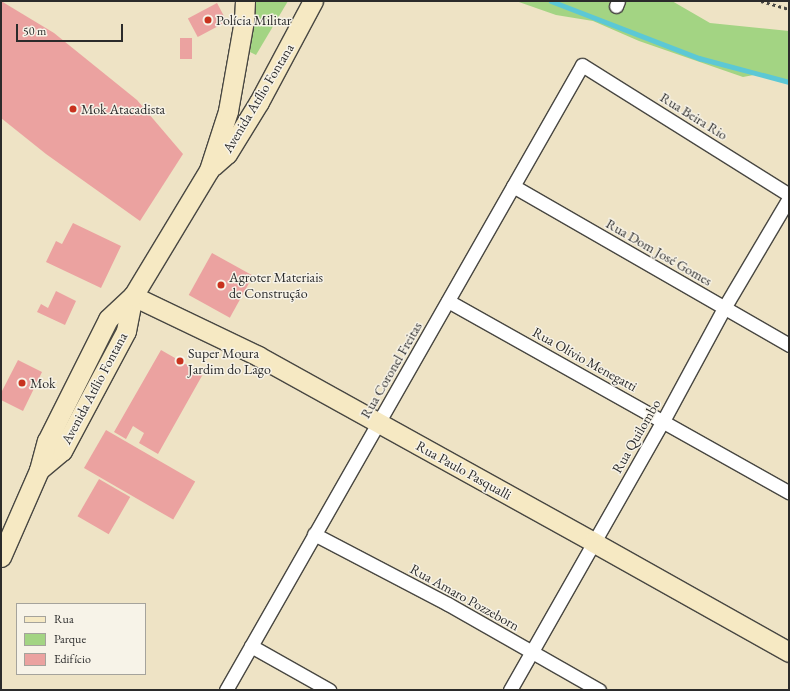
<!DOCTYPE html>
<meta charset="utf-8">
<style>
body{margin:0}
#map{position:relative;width:790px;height:691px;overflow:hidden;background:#eee3c5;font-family:"EB Garamond",serif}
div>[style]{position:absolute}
.green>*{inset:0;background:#a3d483}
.stream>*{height:4.5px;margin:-2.25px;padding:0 2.25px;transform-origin:2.25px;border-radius:2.25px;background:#5cc8d5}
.building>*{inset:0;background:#eba2a0;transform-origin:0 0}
.path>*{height:2.5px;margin-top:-1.25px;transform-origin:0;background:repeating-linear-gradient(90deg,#484742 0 3px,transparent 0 6px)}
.roads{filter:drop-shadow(1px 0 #484742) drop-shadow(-1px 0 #484742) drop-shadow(0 1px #484742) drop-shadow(0 -1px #484742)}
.street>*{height:13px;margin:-6.5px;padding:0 6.5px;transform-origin:6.5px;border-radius:6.5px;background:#fff}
.secondary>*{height:19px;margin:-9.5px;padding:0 9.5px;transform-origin:9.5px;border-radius:9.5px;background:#f6e9c3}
.dots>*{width:11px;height:11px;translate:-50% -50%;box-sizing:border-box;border:2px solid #f7f3e8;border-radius:50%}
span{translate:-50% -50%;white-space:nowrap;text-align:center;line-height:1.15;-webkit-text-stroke:3px #f7f3e8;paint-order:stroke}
.poi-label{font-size:14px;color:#2b2b2b}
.left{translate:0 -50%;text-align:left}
.street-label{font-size:14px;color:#2b2b2b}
.frame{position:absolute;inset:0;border:2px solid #2b2b2b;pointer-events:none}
.legend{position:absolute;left:16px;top:603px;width:130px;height:72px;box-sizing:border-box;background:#f7f3e8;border:1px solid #a5a39c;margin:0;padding:5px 7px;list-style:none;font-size:12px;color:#2b2b2b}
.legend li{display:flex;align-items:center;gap:8px;height:20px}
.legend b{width:20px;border:1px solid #a5a39c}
.scale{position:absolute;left:16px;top:24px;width:107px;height:18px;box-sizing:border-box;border:2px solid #2b2b2b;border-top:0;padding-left:5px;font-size:12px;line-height:14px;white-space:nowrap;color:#2b2b2b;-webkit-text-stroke:3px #f7f3e8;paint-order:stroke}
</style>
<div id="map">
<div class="green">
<div style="clip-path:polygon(253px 1px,288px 1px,256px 55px,250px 52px)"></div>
<div style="clip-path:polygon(516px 1px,672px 1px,710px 23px,789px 31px,789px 82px,759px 74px,743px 77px,639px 41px,593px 21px,556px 15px)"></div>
</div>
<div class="stream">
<div style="left:551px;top:1px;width:159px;rotate:21.1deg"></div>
<div style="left:699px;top:58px;width:93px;rotate:14.9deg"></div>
</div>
<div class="building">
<div style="clip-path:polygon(1px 1px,54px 33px,137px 100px,183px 154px,140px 221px,46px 154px,1px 118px)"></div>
<div style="left:217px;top:3px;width:21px;height:33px;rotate:62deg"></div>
<div style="left:180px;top:38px;width:12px;height:21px"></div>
<div style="clip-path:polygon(73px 223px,121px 246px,101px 288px,46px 262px,56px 241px,62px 244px)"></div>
<div style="left:212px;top:253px;width:47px;height:48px;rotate:29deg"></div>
<div style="clip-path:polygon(56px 291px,76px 301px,65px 325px,37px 312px,41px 304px,48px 308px)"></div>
<div style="clip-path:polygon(161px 350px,203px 374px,158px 454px,139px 443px,144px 433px,133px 426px,126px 439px,114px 432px)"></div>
<div style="clip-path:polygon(18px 360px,42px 372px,23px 411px,1px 400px,1px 393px)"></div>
<div style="left:106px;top:430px;width:103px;height:44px;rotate:30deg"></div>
<div style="left:99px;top:479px;width:36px;height:43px;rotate:30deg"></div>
</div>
<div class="path">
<div style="left:761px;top:1px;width:29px;rotate:16deg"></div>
</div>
<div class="roads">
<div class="street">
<div style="left:616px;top:6px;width:5px;rotate:-68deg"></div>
<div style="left:513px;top:186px;width:319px;rotate:29.9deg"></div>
<div style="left:448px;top:301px;width:391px;rotate:29.3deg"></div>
<div style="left:314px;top:534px;width:151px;rotate:27.6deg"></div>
<div style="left:448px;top:604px;width:174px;rotate:29.7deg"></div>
<div style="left:251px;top:646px;width:90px;rotate:29.4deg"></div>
<div style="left:226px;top:690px;width:719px;rotate:-60.33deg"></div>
<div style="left:582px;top:65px;width:244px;rotate:32.1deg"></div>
<div style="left:510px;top:690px;width:309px;rotate:-60.4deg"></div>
<div style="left:663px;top:421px;width:128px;rotate:-61.6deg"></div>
<div style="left:724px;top:308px;width:128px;rotate:-59.4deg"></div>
</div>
<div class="secondary">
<div style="left:213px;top:166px;width:18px;rotate:-41deg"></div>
<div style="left:227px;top:154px;width:61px;rotate:-58.4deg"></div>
<div style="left:259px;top:102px;width:115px;rotate:-61.9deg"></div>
<div style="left:133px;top:296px;width:139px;rotate:25.6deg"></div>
<div style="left:258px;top:356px;width:383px;rotate:29deg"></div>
<div style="left:593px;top:542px;width:225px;rotate:29.3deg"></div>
<div style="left:39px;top:470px;width:30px;rotate:-40deg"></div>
<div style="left:62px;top:451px;width:136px;rotate:-61.9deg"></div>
<div style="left:126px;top:331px;width:36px;rotate:-79deg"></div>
<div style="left:1px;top:557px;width:95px;rotate:-66.4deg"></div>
<div style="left:39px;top:470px;width:30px;rotate:-75deg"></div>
<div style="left:47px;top:441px;width:136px;rotate:-63.4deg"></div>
<div style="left:108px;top:319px;width:34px;rotate:-43deg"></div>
<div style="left:133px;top:296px;width:147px;rotate:-58.9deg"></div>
<div style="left:209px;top:170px;width:62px;rotate:-72.1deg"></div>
<div style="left:228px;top:111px;width:92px;rotate:-80deg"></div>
<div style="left:244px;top:20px;width:19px;rotate:-87deg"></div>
</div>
</div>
<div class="dots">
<div style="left:208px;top:20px;background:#c8321e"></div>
<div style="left:73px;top:109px;background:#c8321e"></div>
<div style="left:221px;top:285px;background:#c8321e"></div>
<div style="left:180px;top:361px;background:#c8321e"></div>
<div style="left:22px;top:383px;background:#c8321e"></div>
</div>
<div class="poi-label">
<span class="left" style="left:216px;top:20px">Polícia Militar</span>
<span class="left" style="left:81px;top:109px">Mok Atacadista</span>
<span class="left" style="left:229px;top:285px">Agroter Materiais<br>de Construção</span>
<span class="left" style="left:188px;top:361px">Super Moura<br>Jardim do Lago</span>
<span class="left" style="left:30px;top:383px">Mok</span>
</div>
<div class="street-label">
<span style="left:258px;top:98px;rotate:-59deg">Avenida Atílio Fontana</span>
<span style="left:694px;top:116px;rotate:32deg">Rua Beira Rio</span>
<span style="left:659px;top:252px;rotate:30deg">Rua Dom José Gomes</span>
<span style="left:585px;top:359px;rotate:29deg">Rua Olívio Menegatti</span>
<span style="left:391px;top:370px;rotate:-60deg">Rua Coronel Freitas</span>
<span style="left:94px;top:388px;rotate:-62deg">Avenida Atílio Fontana</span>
<span style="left:636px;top:436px;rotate:-60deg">Rua Quilombo</span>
<span style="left:464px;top:470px;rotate:29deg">Rua Paulo Pasqualli</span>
<span style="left:465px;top:597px;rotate:29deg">Rua Amaro Pozzeborn</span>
</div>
<div class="frame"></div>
<ul class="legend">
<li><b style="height:5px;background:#f6e9c3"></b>Rua</li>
<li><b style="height:11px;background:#a3d483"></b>Parque</li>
<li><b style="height:11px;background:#eba2a0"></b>Edifício</li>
</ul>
<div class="scale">50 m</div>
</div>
